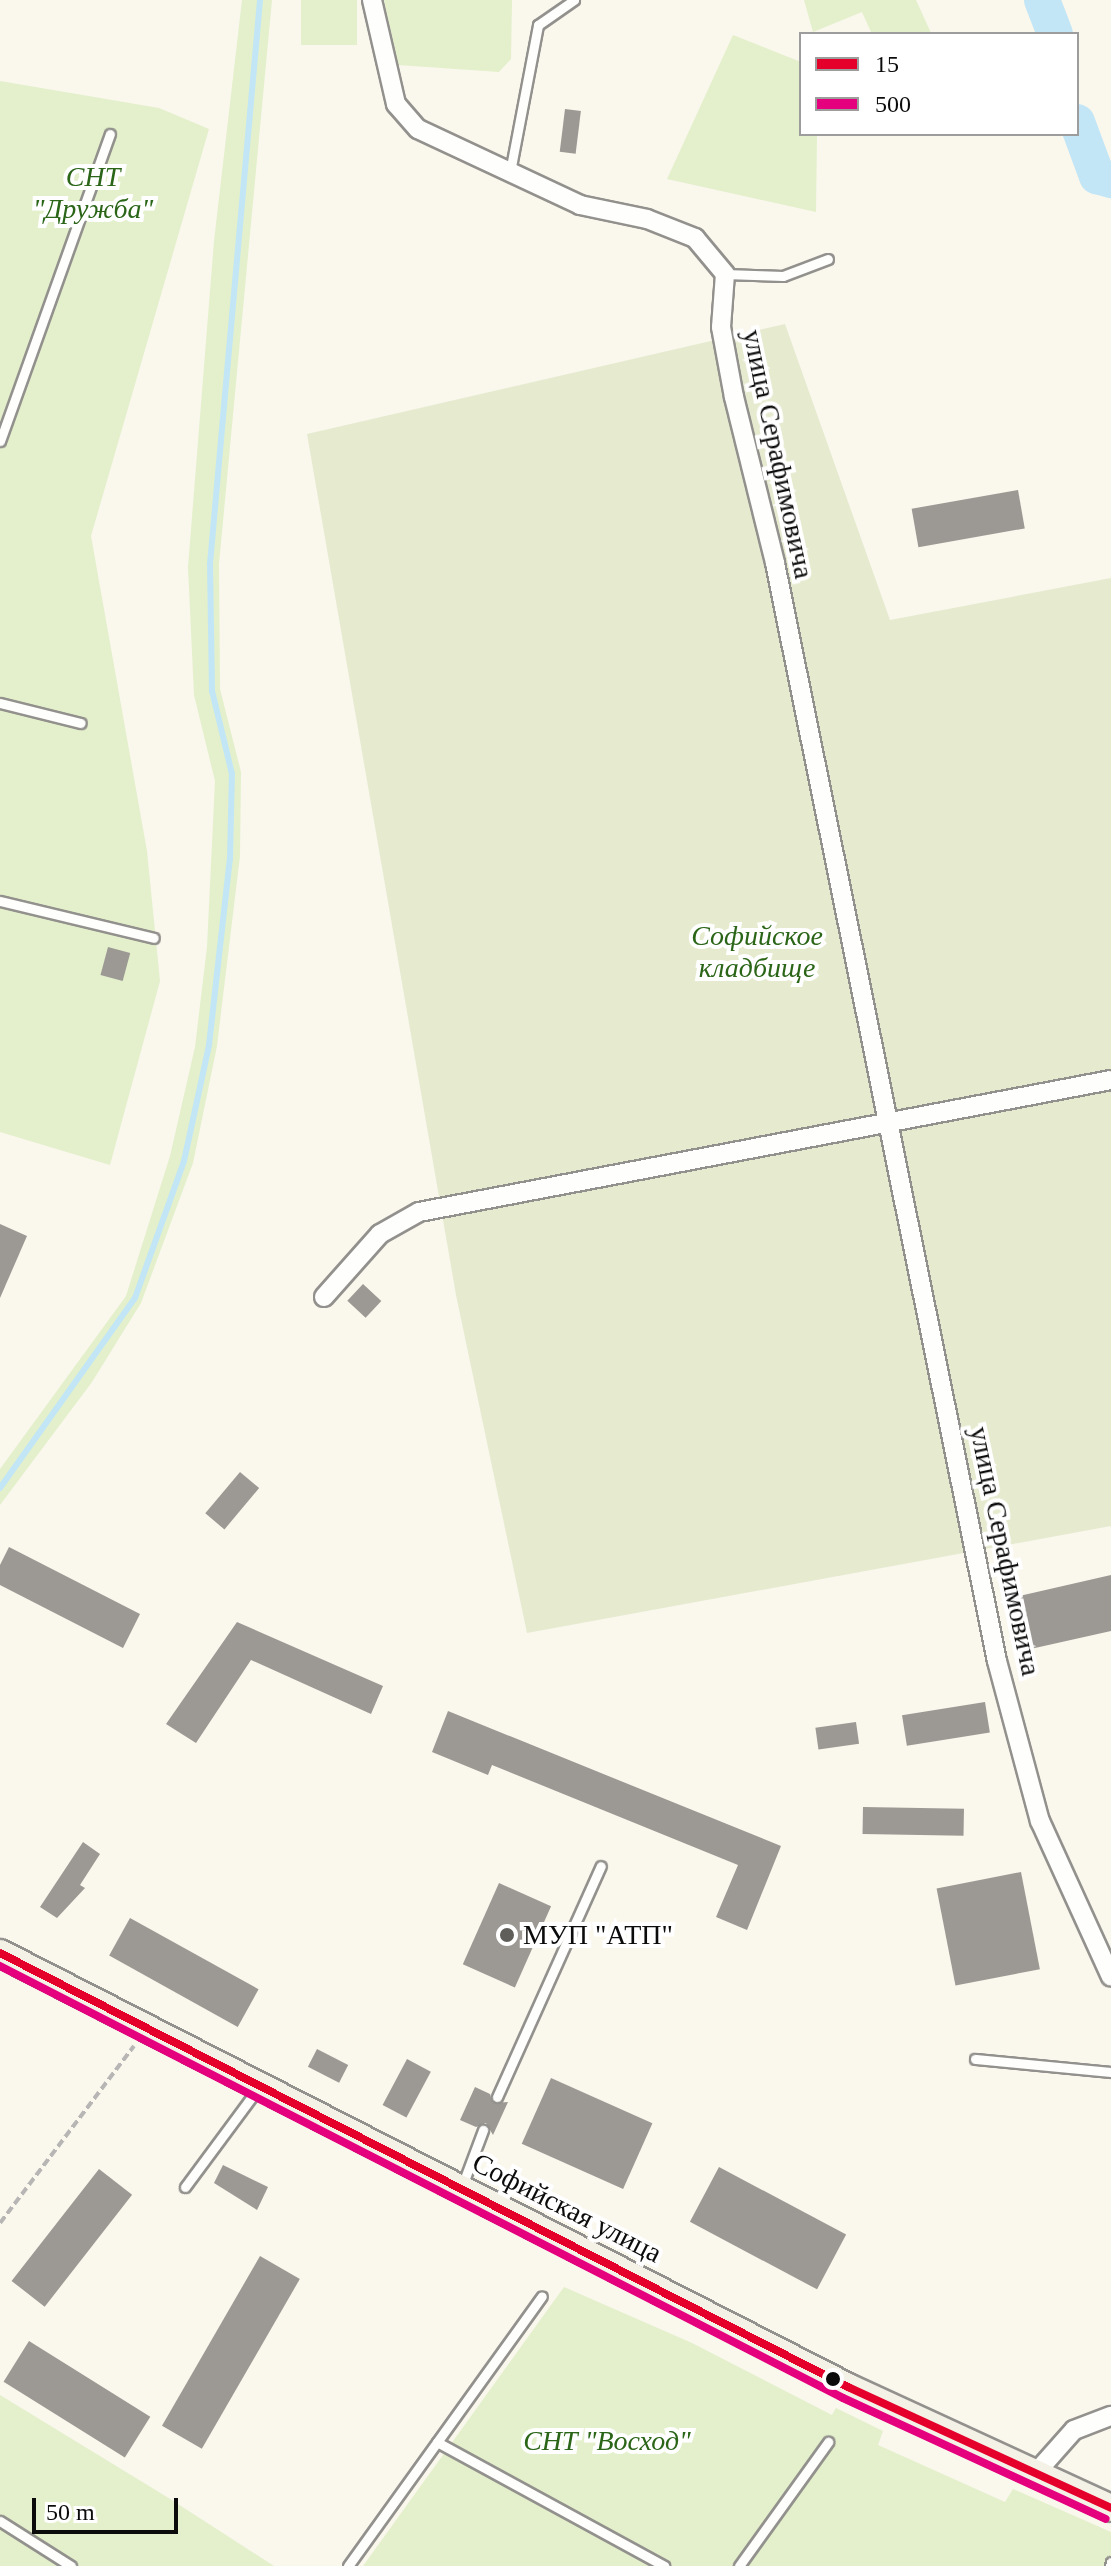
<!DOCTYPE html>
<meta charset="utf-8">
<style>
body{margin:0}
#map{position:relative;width:1111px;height:2566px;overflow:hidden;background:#faf7ed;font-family:Georgia,serif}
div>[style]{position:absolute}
.green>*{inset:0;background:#e3f0cb;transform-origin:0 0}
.cemetery>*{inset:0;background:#e6ebd0}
.stream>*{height:6px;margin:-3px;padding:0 3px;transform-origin:3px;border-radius:3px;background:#c2e6f6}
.river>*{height:36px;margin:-18px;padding:0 18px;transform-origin:18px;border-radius:18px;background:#c2e6f6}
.building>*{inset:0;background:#9c9994;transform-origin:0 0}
.path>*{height:4px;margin-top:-2px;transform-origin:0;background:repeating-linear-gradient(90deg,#b7b6b5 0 8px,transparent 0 12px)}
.roads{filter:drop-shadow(2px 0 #93918d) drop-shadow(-2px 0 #93918d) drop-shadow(0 2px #93918d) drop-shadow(0 -2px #93918d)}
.service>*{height:9px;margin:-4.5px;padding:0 4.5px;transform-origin:4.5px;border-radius:4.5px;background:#fefefc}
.minor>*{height:18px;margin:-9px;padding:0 9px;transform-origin:9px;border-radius:9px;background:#fefefc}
.secondary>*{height:26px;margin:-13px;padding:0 13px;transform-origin:13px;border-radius:13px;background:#f4f2e7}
.bus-1>*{height:8px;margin:-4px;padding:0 4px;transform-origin:4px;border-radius:4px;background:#e4002b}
.bus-2>*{height:8px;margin:-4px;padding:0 4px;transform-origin:4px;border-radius:4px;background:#e5007d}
.dots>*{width:22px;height:22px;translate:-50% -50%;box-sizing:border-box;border:4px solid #fff;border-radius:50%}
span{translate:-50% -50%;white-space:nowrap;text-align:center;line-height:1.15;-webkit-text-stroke:8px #fff;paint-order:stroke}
.park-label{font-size:28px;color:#2b6518;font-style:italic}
.street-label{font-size:28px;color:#0b0b0b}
.poi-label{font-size:28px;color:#0b0b0b}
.left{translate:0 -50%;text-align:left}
.legend{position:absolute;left:799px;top:32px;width:280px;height:104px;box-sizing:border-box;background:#fff;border:2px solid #9d9d9d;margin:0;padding:10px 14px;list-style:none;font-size:24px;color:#0b0b0b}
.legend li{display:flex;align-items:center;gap:16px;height:40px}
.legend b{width:40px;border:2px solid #9d9d9d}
.scale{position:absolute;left:32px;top:2498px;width:146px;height:36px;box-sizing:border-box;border:4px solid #0b0b0b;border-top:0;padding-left:10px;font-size:24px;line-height:28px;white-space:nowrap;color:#0b0b0b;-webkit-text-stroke:6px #fff;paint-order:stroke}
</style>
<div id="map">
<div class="green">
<div style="clip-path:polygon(242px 0,272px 0,219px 564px,220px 689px,241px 772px,240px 856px,217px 1046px,193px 1163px,141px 1303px,92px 1382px,0 1505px,0 1469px,126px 1296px,170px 1156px,195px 1047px,207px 947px,215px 781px,194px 695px,188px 567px,214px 241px)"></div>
<div style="left:301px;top:0;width:56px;height:45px"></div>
<div style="clip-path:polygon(384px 0,512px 0,511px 59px,499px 72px,398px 65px)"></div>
<div style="clip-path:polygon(804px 0,916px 0,931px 33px,872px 34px,862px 12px,813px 32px)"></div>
<div style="clip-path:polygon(733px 35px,801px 62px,801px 134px,817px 134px,816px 212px,667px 179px)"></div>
<div style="clip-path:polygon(0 81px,159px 108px,209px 129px,91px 536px,147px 851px,160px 981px,110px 1165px,0 1132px)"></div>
<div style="clip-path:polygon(564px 2287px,692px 2343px,832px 2415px,836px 2408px,883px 2431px,878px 2445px,1005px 2502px,1013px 2489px,1111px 2532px,1111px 2566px,363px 2566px)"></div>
<div style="clip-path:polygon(0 2395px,167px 2497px,274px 2566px,0 2566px)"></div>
</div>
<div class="cemetery">
<div style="clip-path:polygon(785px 324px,890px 620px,1111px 578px,1111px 1526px,527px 1633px,456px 1295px,307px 434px)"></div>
</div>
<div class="stream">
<div style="left:0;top:1488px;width:233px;rotate:-54.6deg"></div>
<div style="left:135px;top:1298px;width:145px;rotate:-70.3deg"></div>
<div style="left:184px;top:1161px;width:119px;rotate:-77.8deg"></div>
<div style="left:209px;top:1045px;width:187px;rotate:-83.6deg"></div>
<div style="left:230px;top:859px;width:85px;rotate:-88.7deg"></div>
<div style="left:232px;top:774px;width:85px;rotate:-103.5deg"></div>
<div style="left:212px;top:691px;width:127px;rotate:-90.9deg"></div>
<div style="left:210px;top:564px;width:566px;rotate:-84.93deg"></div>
</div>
<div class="river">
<div style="left:1042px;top:0;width:36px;rotate:69deg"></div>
<div style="left:1077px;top:122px;width:58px;rotate:69.7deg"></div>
<div style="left:1097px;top:176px;width:15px;rotate:16deg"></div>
</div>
<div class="building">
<div style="left:565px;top:109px;width:16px;height:43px;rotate:7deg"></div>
<div style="left:1018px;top:490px;width:39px;height:108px;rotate:80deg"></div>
<div style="left:108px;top:947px;width:23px;height:29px;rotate:15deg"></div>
<div style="clip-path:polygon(0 1224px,27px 1236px,0 1298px)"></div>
<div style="left:363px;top:1284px;width:25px;height:23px;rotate:43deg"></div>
<div style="left:240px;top:1472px;width:25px;height:54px;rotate:40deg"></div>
<div style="clip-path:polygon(9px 1547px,140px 1614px,123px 1648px,0 1585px,0 1565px)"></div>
<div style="clip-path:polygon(1111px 1575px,1111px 1631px,1026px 1650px,1015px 1597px)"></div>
<div style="clip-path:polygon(237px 1622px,383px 1686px,371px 1714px,251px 1660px,196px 1743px,166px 1724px)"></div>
<div style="left:985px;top:1702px;width:31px;height:84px;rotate:81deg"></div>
<div style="clip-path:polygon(448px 1711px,781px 1846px,747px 1930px,716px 1917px,738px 1865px,492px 1765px,488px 1775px,432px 1752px)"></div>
<div style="left:856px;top:1722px;width:22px;height:41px;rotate:82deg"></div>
<div style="left:863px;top:1807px;width:101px;height:27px;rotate:1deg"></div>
<div style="clip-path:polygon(83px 1842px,100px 1854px,80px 1885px,85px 1888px,57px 1918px,40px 1907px)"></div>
<div style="left:1021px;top:1872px;width:99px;height:86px;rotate:79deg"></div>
<div style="left:499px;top:1883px;width:57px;height:89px;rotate:24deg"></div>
<div style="left:130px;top:1918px;width:147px;height:43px;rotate:29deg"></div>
<div style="left:317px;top:2049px;width:35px;height:20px;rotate:27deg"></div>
<div style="left:407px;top:2059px;width:27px;height:52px;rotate:28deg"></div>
<div style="left:551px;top:2078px;width:111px;height:72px;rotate:24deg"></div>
<div style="clip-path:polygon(475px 2087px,490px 2094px,493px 2103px,508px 2102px,493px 2135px,486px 2123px,476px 2127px,460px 2120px)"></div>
<div style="clip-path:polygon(223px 2165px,268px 2187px,257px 2210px,214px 2183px)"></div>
<div style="left:719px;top:2167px;width:144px;height:62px;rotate:28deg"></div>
<div style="left:99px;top:2169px;width:42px;height:142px;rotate:38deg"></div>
<div style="left:260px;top:2256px;width:46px;height:196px;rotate:30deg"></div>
<div style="left:29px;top:2341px;width:143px;height:48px;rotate:32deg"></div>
</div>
<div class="path">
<div style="left:0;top:2223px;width:222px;rotate:-52.9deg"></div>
</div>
<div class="roads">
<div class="service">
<div style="left:510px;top:172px;width:150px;rotate:-79.2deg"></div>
<div style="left:538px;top:25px;width:44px;rotate:-34.8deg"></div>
<div style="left:725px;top:274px;width:58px;rotate:2deg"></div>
<div style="left:783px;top:276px;width:48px;rotate:-20.7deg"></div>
<div style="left:0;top:441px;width:326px;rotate:-70.3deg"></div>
<div style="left:0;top:703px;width:83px;rotate:13.9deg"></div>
<div style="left:0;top:901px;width:158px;rotate:13.5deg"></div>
<div style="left:975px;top:2059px;width:137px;rotate:5.5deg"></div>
<div style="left:497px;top:2097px;width:253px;rotate:-65.8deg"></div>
<div style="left:462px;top:2186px;width:60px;rotate:-69.4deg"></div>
<div style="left:185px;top:2187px;width:124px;rotate:-53.5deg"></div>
<div style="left:437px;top:2442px;width:259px;rotate:28.6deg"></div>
<div style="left:0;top:2521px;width:84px;rotate:32.4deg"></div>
<div style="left:348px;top:2566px;width:332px;rotate:-54.3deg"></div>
<div style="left:739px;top:2566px;width:153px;rotate:-54.3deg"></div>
<div style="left:1110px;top:2566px;width:4px;rotate:-76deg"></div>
</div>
<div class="minor">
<div style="left:372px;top:0;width:107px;rotate:77deg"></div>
<div style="left:396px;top:104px;width:33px;rotate:49deg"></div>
<div style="left:418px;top:129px;width:179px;rotate:25.1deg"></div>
<div style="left:580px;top:205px;width:68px;rotate:11.8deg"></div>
<div style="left:647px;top:219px;width:52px;rotate:21.6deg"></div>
<div style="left:695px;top:238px;width:47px;rotate:50.2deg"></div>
<div style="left:725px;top:274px;width:53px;rotate:94.3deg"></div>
<div style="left:721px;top:327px;width:71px;rotate:79.5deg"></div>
<div style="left:734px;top:397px;width:171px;rotate:76.1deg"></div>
<div style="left:775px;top:563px;width:1120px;rotate:78.57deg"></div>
<div style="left:997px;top:1661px;width:166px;rotate:75deg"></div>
<div style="left:1040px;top:1821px;width:171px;rotate:65.5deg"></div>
<div style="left:324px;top:1297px;width:84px;rotate:-48.4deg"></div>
<div style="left:380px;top:1234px;width:45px;rotate:-29.4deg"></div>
<div style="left:419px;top:1212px;width:704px;rotate:-10.8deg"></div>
<div style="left:1034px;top:2475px;width:60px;rotate:-48.4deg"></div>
<div style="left:1074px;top:2430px;width:40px;rotate:-21deg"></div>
</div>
<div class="secondary">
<div style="left:0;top:1953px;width:953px;rotate:27.1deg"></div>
<div style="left:848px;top:2387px;width:289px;rotate:24.7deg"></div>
</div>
</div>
<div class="bus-1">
<div style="left:0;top:1953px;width:953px;rotate:27.1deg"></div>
<div style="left:848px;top:2387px;width:289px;rotate:24.7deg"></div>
</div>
<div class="bus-2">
<div style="left:0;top:1966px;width:947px;rotate:27.13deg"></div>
<div style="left:843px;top:2398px;width:289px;rotate:24.7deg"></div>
</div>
<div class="dots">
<div style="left:507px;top:1935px;background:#5f5e5a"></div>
<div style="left:833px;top:2379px;background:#0b0b0b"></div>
</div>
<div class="park-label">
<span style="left:93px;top:193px">СНТ<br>"Дружба"</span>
<span style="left:757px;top:952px">Софийское<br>кладбище</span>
<span style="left:607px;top:2441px">СНТ "Восход"</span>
</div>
<div class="street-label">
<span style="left:778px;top:454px;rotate:78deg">улица Серафимовича</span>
<span style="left:1005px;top:1551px;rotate:78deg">улица Серафимовича</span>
<span style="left:567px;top:2208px;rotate:27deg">Софийская улица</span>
</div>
<div class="poi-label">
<span class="left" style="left:523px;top:1935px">МУП "АТП"</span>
</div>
<ul class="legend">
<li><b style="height:10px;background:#e4002b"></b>15</li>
<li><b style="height:10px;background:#e5007d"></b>500</li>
</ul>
<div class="scale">50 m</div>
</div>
